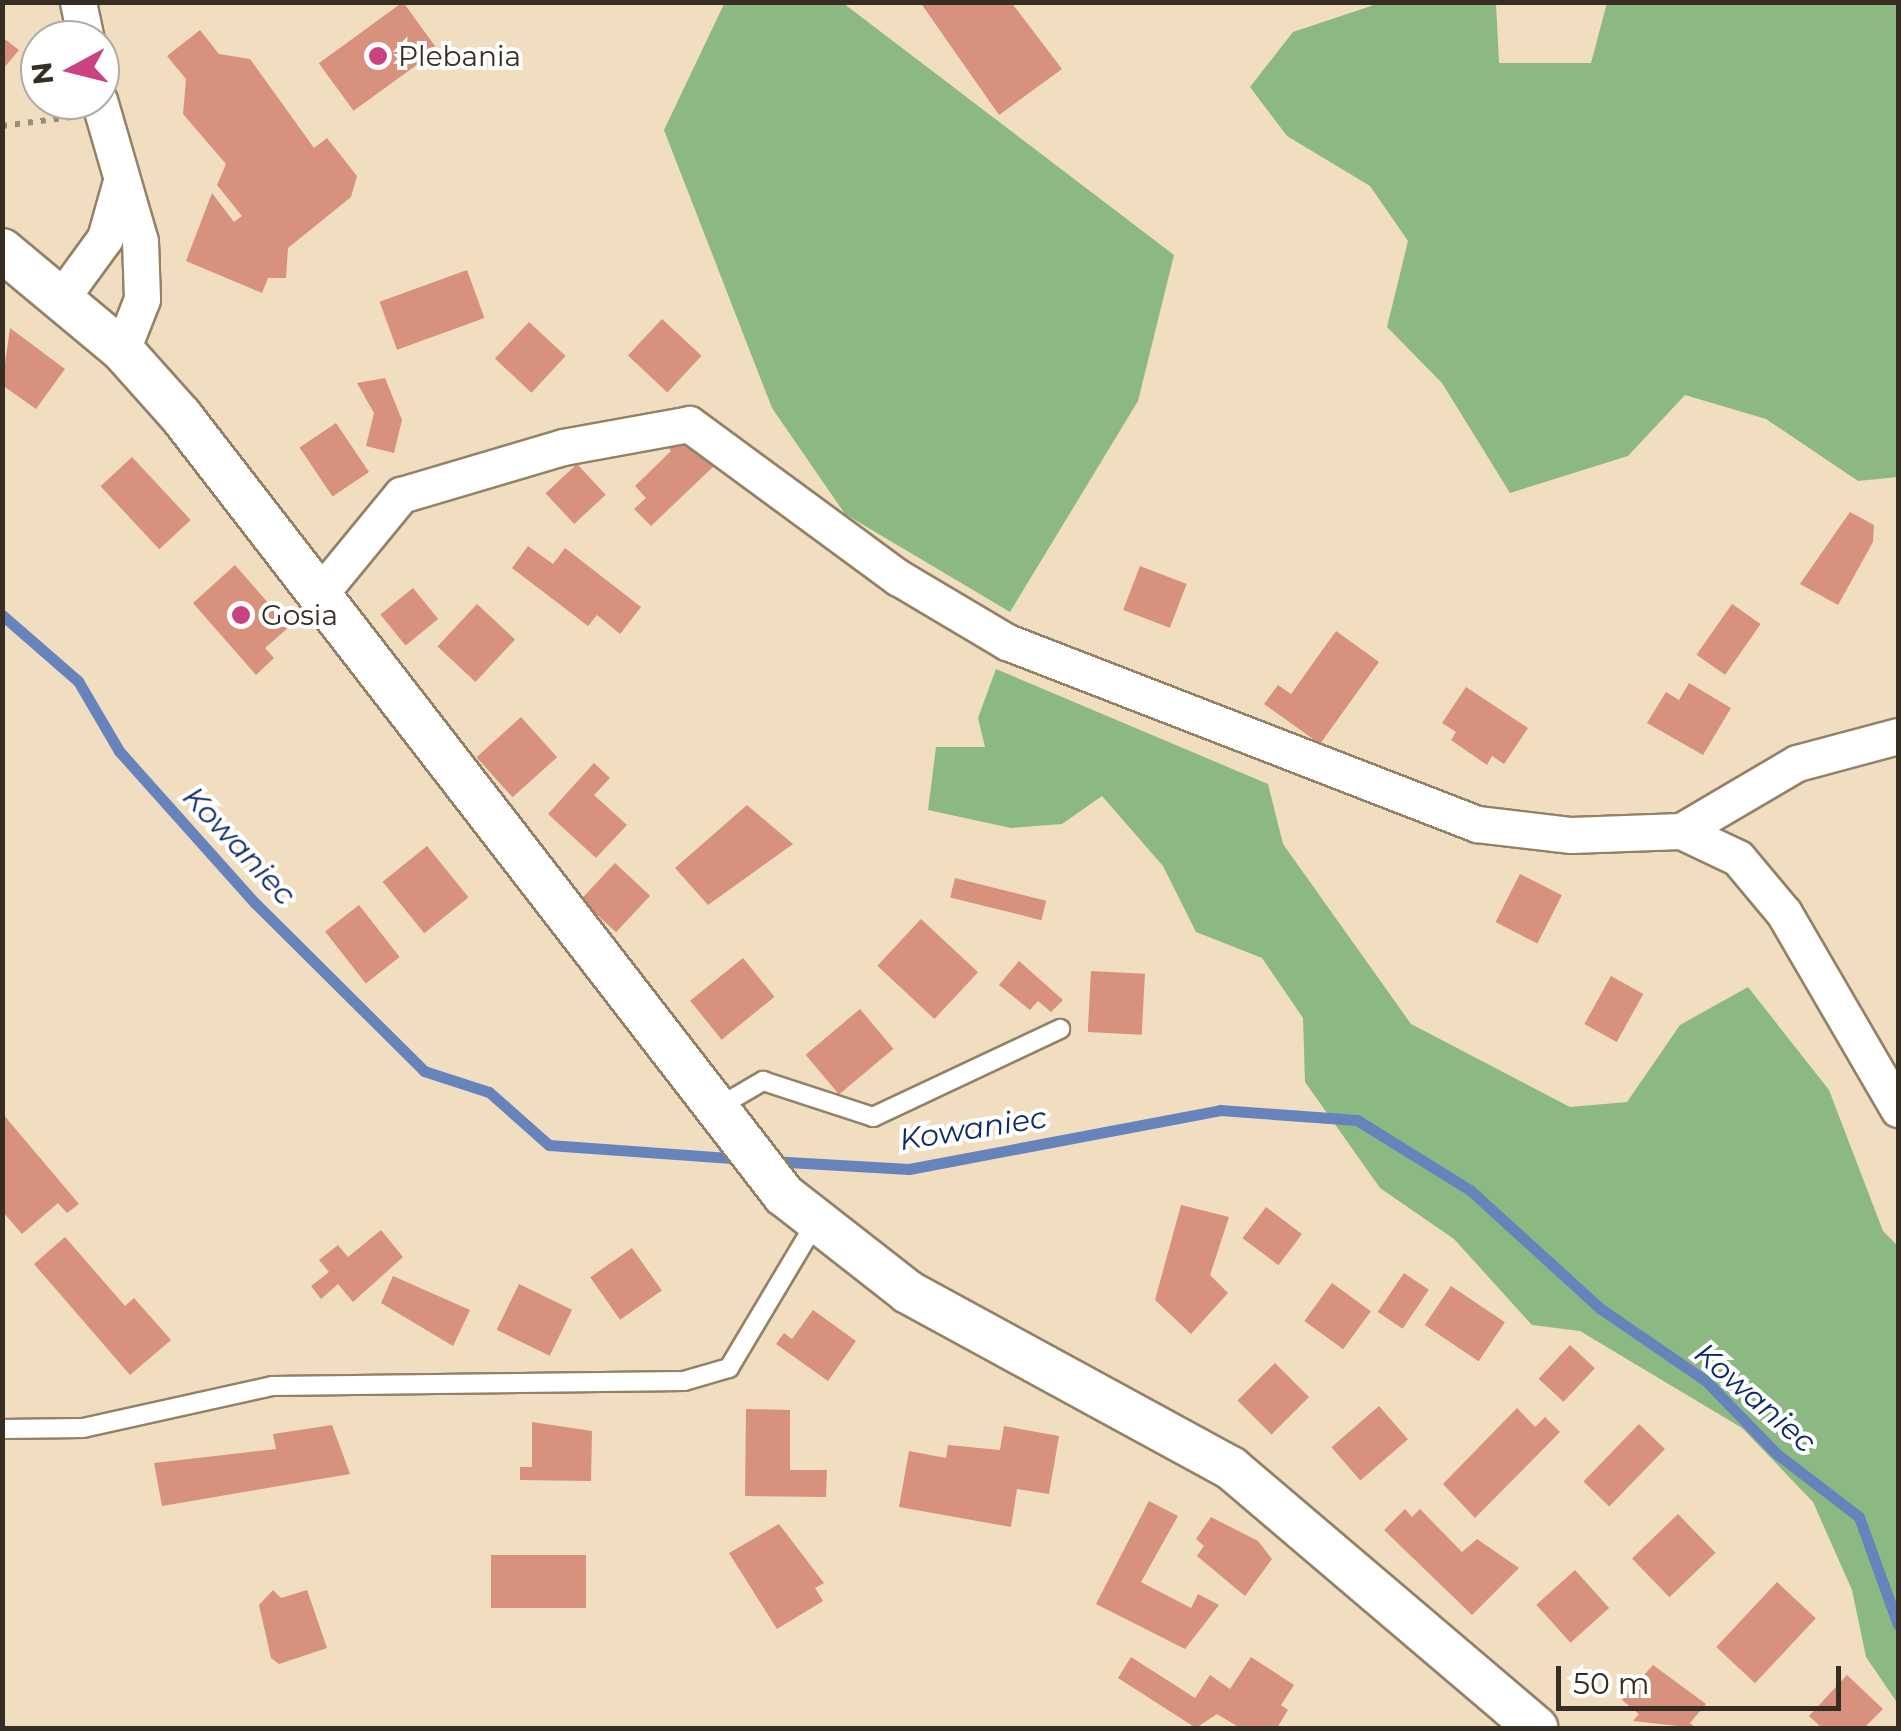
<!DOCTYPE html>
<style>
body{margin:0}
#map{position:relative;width:1901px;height:1731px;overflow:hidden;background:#f1dec0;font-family:Montserrat,sans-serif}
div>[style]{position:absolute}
.forest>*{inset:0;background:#8cb982}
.stream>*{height:11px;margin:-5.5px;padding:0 5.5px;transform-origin:5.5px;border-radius:5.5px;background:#6783bb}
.building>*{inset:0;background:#d7917c;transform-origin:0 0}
.path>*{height:6px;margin-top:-3px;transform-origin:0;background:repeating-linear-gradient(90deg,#9a8c77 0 5px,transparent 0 13px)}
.roads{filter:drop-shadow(2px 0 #938266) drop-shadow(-2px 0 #938266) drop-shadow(0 2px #938266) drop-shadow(0 -2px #938266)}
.service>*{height:18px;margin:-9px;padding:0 9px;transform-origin:9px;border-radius:9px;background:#fff}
.minor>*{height:35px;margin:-17.5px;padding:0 17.5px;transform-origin:17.5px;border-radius:17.5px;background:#fff}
.tertiary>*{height:42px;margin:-21px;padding:0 21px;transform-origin:21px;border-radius:21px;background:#fff}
.dots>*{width:28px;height:28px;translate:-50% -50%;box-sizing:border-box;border:5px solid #fff;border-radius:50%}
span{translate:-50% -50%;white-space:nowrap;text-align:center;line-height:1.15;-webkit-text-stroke:8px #fff;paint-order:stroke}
.poi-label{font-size:28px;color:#362e23}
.left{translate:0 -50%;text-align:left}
.water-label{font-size:30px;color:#0d2a6c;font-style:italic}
.frame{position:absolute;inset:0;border:5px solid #362e23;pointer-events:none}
.north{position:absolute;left:20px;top:20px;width:100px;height:100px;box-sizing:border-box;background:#fff;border:2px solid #afaba7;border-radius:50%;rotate:263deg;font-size:28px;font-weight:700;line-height:40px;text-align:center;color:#362e23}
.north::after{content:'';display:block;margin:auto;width:35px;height:45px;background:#ca4280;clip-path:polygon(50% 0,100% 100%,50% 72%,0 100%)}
.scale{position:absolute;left:1556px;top:1666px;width:285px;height:45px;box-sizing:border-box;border:5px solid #362e23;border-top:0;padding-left:12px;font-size:30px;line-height:35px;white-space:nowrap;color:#362e23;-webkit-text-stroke:8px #fff;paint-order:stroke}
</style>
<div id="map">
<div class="forest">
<div style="clip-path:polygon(725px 2px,843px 3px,1174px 255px,1138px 401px,1010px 612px,845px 514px,772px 408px,664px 130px)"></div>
<div style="clip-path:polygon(1383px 2px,1496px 3px,1499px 63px,1591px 63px,1607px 3px,1898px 3px,1898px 477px,1858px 481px,1766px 419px,1685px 395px,1628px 456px,1510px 493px,1442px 383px,1387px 327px,1408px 241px,1370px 186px,1287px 136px,1250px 87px,1293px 32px)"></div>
<div style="clip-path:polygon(996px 669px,1268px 784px,1283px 844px,1411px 1024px,1570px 1107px,1627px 1102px,1680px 1025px,1748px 987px,1829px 1090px,1883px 1231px,1898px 1246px,1898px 1704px,1866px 1657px,1852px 1590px,1813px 1502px,1742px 1428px,1580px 1331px,1532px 1325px,1454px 1239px,1380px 1188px,1305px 1082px,1303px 1018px,1262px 958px,1196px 932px,1163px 866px,1102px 796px,1062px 824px,1011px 828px,928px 810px,936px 747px,985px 747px,978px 718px)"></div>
</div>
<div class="stream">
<div style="left:2px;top:615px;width:101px;rotate:41deg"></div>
<div style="left:78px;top:681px;width:81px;rotate:59.6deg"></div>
<div style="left:119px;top:751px;width:204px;rotate:48.2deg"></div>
<div style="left:255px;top:903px;width:238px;rotate:44.8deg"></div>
<div style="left:424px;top:1071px;width:68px;rotate:17.9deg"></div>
<div style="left:489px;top:1092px;width:80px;rotate:41.5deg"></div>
<div style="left:549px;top:1145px;width:194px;rotate:4.1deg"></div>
<div style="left:770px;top:1161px;width:139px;rotate:3.3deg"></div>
<div style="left:909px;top:1169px;width:317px;rotate:-10.7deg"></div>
<div style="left:1220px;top:1110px;width:137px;rotate:4.2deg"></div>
<div style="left:1357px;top:1120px;width:133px;rotate:31.8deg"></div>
<div style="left:1470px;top:1190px;width:177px;rotate:42.3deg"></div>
<div style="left:1601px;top:1309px;width:127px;rotate:34.4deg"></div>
<div style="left:1706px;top:1381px;width:102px;rotate:45.8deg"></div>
<div style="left:1777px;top:1454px;width:103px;rotate:37.5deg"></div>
<div style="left:1859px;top:1517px;width:115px;rotate:70.1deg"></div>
</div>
<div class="building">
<div style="left:403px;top:2px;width:59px;height:104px;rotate:54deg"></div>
<div style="clip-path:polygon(920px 2px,1011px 2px,1062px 69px,999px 115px)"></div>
<div style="clip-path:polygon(200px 30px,219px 54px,250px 59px,314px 148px,327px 138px,357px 176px,351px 197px,288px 248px,286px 278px,268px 278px,262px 293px,186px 261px,212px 193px,234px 222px,242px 216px,217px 185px,226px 164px,183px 114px,186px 79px,167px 56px)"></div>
<div style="clip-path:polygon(2px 37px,19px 50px,2px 70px)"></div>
<div style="left:467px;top:270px;width:51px;height:93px;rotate:70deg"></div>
<div style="left:662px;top:319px;width:54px;height:50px;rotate:43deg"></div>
<div style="left:529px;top:322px;width:50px;height:50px;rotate:43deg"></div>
<div style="clip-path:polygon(10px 328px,65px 369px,36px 409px,2px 385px)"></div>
<div style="clip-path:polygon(385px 378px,402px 420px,394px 453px,366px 446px,374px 413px,357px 383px)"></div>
<div style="left:336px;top:423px;width:59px;height:44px;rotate:56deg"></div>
<div style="clip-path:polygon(686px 436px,714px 466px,651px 526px,634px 509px,646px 498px,635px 486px,671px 451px,665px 444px)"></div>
<div style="left:132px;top:457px;width:86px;height:43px;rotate:47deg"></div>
<div style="left:577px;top:464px;width:42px;height:43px;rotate:47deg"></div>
<div style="clip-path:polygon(1850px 512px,1874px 525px,1873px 542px,1838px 605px,1800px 584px)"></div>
<div style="clip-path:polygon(528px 546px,553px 564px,565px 548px,641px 607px,620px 634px,597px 615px,588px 626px,512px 568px)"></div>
<div style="clip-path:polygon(235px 565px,289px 627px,265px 648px,274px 658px,256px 675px,193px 603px)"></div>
<div style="left:1140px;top:566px;width:50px;height:47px;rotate:21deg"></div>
<div style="left:413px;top:588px;width:40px;height:42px;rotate:51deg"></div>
<div style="left:477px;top:604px;width:52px;height:58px;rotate:43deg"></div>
<div style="left:1732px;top:604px;width:35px;height:62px;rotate:35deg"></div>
<div style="clip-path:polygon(1336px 631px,1379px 662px,1320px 744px,1264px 704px,1278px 685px,1291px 694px)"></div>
<div style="clip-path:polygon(1689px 683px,1731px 708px,1703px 755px,1647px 723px,1666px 692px,1679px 700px)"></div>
<div style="clip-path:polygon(1466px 687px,1528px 728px,1504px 764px,1492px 756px,1487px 765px,1451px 740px,1456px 732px,1442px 723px)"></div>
<div style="left:521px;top:717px;width:54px;height:60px;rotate:48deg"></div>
<div style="clip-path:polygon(594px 763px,610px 778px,594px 795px,627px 825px,596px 858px,548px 814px)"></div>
<div style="clip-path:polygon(747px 805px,793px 844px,708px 905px,675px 868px)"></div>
<div style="left:427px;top:846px;width:66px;height:57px;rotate:51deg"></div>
<div style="left:615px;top:863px;width:48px;height:50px;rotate:43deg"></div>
<div style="left:1520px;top:874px;width:47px;height:54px;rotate:27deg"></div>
<div style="left:955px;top:878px;width:94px;height:20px;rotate:14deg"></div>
<div style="left:359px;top:905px;width:66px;height:43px;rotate:52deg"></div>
<div style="left:921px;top:919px;width:78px;height:64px;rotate:43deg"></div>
<div style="left:743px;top:958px;width:50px;height:68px;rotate:51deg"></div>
<div style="clip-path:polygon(1019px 961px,1063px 1000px,1051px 1012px,1038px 1001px,1030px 1010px,999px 985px)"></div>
<div style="left:1091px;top:971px;width:54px;height:61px;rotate:3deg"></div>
<div style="left:1611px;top:976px;width:37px;height:55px;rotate:29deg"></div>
<div style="left:860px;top:1009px;width:52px;height:71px;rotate:50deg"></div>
<div style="clip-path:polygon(2px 1113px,79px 1204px,67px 1213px,58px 1203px,22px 1234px,2px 1211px)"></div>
<div style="clip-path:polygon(1181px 1205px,1229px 1217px,1210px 1275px,1228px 1293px,1191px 1334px,1155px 1300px)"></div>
<div style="left:1266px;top:1207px;width:45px;height:39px;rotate:37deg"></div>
<div style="clip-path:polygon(381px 1230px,403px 1257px,353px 1302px,338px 1284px,321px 1299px,311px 1286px,329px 1272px,319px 1260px,338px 1245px,348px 1257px)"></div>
<div style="clip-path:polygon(65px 1237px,125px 1306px,134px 1298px,171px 1340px,130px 1375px,34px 1264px)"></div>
<div style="left:632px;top:1248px;width:52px;height:51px;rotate:55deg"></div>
<div style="left:1404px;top:1273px;width:30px;height:47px;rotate:34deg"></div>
<div style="clip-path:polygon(393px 1276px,470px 1310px,453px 1346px,381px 1303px)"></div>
<div style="left:1332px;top:1283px;width:48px;height:47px;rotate:36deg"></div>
<div style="left:519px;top:1284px;width:59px;height:51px;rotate:26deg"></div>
<div style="left:1451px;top:1286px;width:65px;height:47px;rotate:34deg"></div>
<div style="clip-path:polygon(813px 1310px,856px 1341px,828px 1381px,776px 1344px,784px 1333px,792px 1339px)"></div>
<div style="left:1570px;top:1345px;width:34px;height:46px;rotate:43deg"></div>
<div style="left:1275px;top:1363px;width:48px;height:53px;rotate:45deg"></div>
<div style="left:1379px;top:1406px;width:44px;height:63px;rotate:49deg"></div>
<div style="clip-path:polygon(1517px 1408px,1535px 1427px,1545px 1417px,1560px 1432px,1475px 1518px,1443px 1484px)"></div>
<div style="clip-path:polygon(746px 1409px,790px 1410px,790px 1470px,827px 1470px,826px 1497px,745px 1496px)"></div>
<div style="clip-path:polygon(532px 1422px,592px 1431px,591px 1481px,520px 1480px,520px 1467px,532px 1467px)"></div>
<div style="left:1639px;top:1424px;width:36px;height:80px;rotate:44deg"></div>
<div style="clip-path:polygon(332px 1425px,350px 1474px,162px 1506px,154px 1463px,276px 1449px,273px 1434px)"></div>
<div style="clip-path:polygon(1004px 1426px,1059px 1436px,1049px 1494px,1017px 1489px,1011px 1527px,899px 1507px,909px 1451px,946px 1458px,948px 1445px,1000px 1450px)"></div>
<div style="clip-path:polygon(1149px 1501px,1178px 1516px,1141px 1582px,1191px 1608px,1198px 1594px,1219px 1605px,1185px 1649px,1096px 1604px)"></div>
<div style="clip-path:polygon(1405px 1509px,1412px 1517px,1420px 1509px,1462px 1552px,1477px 1539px,1519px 1568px,1472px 1615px,1384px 1530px)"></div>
<div style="left:1678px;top:1514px;width:54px;height:64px;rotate:46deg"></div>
<div style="clip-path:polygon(1211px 1517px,1258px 1541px,1272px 1559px,1245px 1596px,1197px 1556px,1204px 1546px,1196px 1539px)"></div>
<div style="clip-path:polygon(779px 1524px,824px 1583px,815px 1588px,823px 1601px,777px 1629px,729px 1553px)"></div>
<div style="left:586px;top:1555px;width:53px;height:95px;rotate:90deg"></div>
<div style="left:1575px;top:1570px;width:51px;height:52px;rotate:48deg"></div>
<div style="left:1777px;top:1582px;width:53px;height:89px;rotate:43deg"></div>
<div style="clip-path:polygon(273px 1590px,281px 1598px,307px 1590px,327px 1648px,279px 1664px,271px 1658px,259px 1605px)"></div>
<div style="clip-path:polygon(1131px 1657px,1195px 1698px,1210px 1675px,1230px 1689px,1251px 1657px,1294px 1685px,1281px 1705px,1288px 1710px,1277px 1728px,1240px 1728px,1217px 1714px,1196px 1728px,1118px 1678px)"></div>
<div style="clip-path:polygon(1653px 1665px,1706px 1704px,1690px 1723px,1696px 1728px,1633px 1721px,1639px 1714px,1622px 1700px)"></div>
<div style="clip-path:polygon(1847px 1675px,1883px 1709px,1864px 1728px,1822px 1728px,1809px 1716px)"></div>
</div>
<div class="path">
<div style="left:2px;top:126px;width:70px;rotate:-7.4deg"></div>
</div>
<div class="roads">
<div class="service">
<div style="left:715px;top:1109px;width:56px;rotate:-30.3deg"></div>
<div style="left:763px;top:1081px;width:116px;rotate:18.1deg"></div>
<div style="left:873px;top:1117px;width:207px;rotate:-25.2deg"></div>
<div style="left:2px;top:1429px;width:81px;rotate:-0.7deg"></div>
<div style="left:83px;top:1428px;width:194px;rotate:-12.5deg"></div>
<div style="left:272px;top:1386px;width:412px;rotate:-0.7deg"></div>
<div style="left:684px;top:1381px;width:47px;rotate:-16.1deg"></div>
<div style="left:729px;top:1368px;width:168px;rotate:-59.2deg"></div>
</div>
<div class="minor">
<div style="left:78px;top:2px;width:39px;rotate:78deg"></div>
<div style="left:99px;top:100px;width:147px;rotate:73.8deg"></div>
<div style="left:140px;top:241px;width:58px;rotate:88deg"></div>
<div style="left:142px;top:299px;width:55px;rotate:111.4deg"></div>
<div style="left:62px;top:297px;width:73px;rotate:-53.9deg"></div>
<div style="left:105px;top:238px;width:59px;rotate:-74.3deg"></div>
<div style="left:318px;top:596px;width:131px;rotate:-50.6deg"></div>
<div style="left:401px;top:495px;width:169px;rotate:-16.5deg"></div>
<div style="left:563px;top:447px;width:128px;rotate:-10.3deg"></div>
<div style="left:689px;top:424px;width:260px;rotate:36.3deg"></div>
<div style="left:899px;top:578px;width:126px;rotate:30.7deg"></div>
<div style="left:1007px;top:642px;width:504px;rotate:21.17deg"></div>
<div style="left:1477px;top:824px;width:95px;rotate:6.7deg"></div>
<div style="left:1571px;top:835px;width:110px;rotate:-2.1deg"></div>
<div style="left:1681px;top:831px;width:134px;rotate:-30.4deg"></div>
<div style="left:1797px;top:763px;width:105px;rotate:-15deg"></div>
<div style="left:1681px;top:831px;width:63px;rotate:25.3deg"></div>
<div style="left:1738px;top:858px;width:72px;rotate:50.1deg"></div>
<div style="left:1784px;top:913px;width:227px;rotate:59.8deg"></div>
</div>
<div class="tertiary">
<div style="left:2px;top:250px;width:156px;rotate:39.8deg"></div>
<div style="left:122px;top:350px;width:89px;rotate:48.2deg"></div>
<div style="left:181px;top:416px;width:985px;rotate:52.26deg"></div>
<div style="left:784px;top:1195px;width:157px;rotate:38deg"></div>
<div style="left:908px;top:1292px;width:368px;rotate:28.6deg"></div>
<div style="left:1231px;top:1468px;width:401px;rotate:40.4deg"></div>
</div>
</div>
<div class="dots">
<div style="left:378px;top:56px;background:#ca4280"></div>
<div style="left:241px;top:615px;background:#ca4280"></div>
</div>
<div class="poi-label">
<span class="left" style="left:398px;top:56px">Plebania</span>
<span class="left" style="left:261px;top:615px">Gosia</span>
</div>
<div class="water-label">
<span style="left:239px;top:846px;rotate:47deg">Kowaniec</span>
<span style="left:973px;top:1129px;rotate:-9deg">Kowaniec</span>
<span style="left:1755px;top:1398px;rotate:41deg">Kowaniec</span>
</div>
<div class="frame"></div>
<div class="north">N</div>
<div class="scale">50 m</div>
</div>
